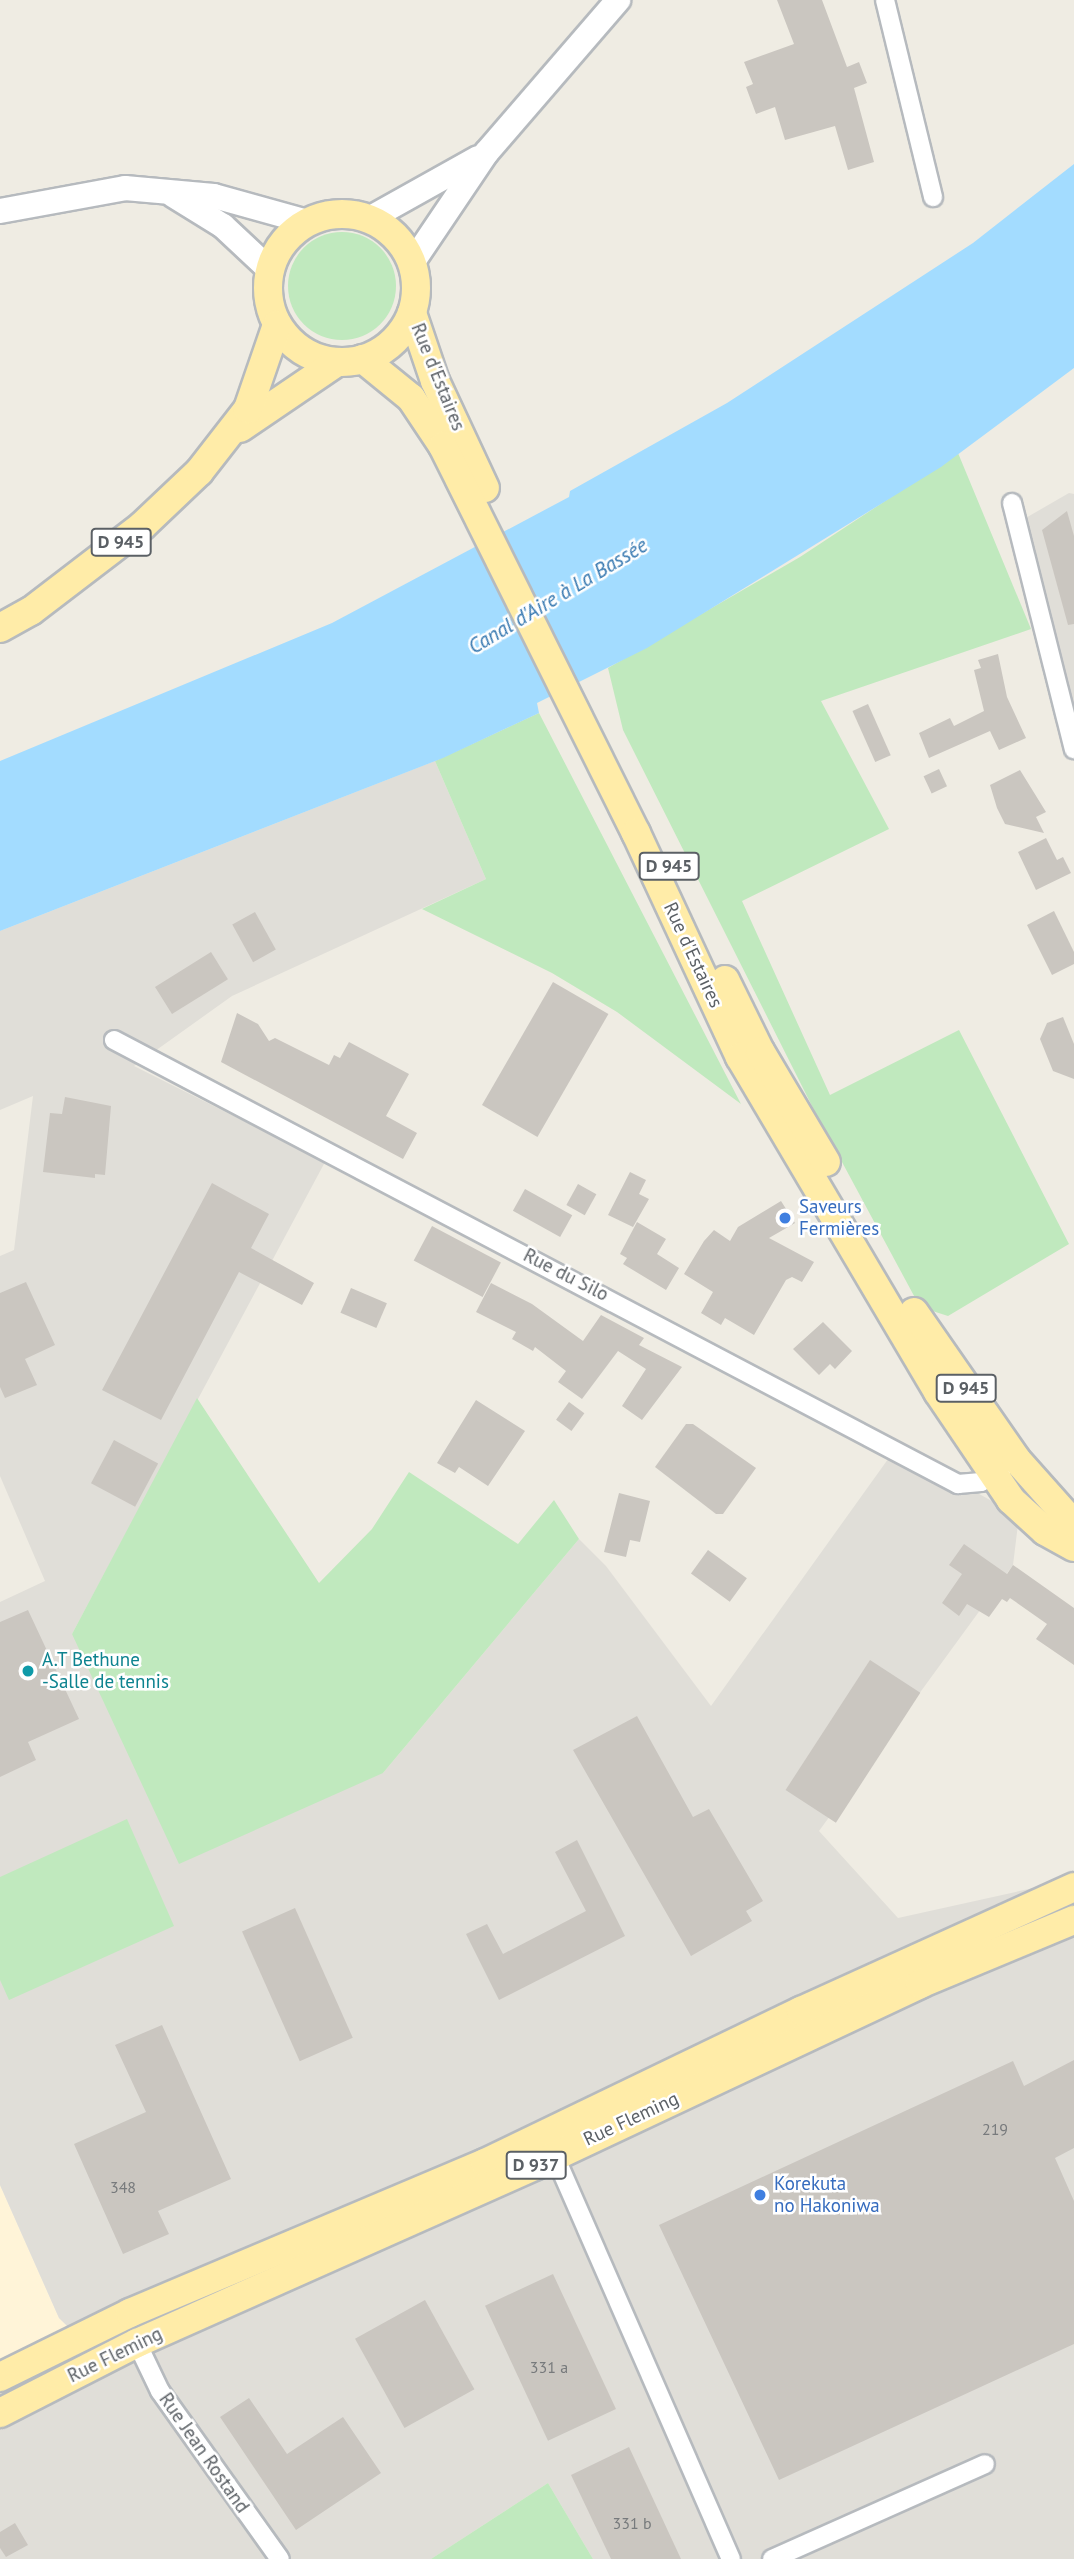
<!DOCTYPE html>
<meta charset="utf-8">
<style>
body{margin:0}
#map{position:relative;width:1074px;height:2559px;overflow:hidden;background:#efece3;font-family:"PT Sans",sans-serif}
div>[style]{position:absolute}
.commercial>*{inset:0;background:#fff4d8}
.industrial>*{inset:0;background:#e0ded8}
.green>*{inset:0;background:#c0e9be}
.round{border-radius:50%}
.water>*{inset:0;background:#a3dcff}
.building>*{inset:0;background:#cac6c0;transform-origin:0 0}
.roads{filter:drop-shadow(2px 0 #b6babe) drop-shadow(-2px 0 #b6babe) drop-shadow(0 2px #b6babe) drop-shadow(0 -2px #b6babe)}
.street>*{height:18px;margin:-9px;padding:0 9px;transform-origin:9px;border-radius:9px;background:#fff}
.secondary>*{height:24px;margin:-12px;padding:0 12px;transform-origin:12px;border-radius:12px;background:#fff}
.primary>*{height:28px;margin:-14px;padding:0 14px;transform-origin:14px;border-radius:14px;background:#ffeca8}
.primary>.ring{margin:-14px;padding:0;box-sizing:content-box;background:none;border:28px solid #ffeca8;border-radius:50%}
.dots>*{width:19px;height:19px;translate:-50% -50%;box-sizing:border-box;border:4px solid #fff;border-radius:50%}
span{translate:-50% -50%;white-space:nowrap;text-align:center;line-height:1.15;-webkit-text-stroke:5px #fff;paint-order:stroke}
.number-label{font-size:16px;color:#777a7c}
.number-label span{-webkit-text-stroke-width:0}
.shield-label span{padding:2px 5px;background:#fff;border:2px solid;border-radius:5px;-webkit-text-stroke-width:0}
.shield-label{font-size:18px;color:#5b6065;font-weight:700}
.street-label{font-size:19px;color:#5b6065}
.shop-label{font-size:19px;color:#366cbe}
.left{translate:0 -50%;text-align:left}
.culture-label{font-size:19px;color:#0d838f}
.water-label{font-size:21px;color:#3678b0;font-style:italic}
</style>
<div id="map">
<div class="commercial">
<div style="clip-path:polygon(0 2185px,59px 2318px,93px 2352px,0 2398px)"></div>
</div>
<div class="industrial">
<div style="clip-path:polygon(1069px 493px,1074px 494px,1074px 715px,1017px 523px)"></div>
<div style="clip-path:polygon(435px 761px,486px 879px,232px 996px,134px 1066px,325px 1162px,72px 1634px,383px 1773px,579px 1539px,606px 1566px,711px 1706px,896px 1448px,1019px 1516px,1013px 1565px,819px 1831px,898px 1918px,1074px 1879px,1074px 2559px,593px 2559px,548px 2483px,431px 2559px,0 2559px,0 2398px,93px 2351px,59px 2318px,0 2185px,0 1602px,45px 1581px,0 1476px,0 1256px,14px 1250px,33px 1096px,0 1110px,0 931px)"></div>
</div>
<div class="green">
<div class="round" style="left:288px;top:232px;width:108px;height:108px"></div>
<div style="clip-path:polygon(958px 453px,1031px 629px,821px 701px,889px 829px,742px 901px,830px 1095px,959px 1030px,1069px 1244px,948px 1316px,920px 1307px,814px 1110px,623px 730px,608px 668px,800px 557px)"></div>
<div style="clip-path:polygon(539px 713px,741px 1104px,617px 1012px,552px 973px,422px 909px,486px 879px,435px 761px)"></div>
<div style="clip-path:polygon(197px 1398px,319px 1583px,372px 1529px,409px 1472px,518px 1544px,554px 1500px,579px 1539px,383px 1773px,179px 1864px,72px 1634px)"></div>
<div style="clip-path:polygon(127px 1819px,174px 1926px,9px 2000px,0 1980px,0 1877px)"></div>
<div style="clip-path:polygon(548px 2483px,593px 2559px,431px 2559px)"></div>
</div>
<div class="water">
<div style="clip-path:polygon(1074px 164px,1074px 368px,941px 467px,647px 648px,537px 703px,539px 713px,443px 758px,0 931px,0 761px,332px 623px,569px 497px,570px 491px,727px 403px,973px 243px)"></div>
</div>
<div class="building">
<div style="clip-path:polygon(777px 0,822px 0,847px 67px,859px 62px,867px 83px,854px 88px,874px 162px,848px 170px,835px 126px,785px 140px,775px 107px,756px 114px,746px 87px,753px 84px,744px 62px,794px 44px)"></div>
<div style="clip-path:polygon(1067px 511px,1074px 536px,1074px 624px,1068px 625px,1042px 530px)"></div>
<div style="clip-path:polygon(998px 654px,1007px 697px,1026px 738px,999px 750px,990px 731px,929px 758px,919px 733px,950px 718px,954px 726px,984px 711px,974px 670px,981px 668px,978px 660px)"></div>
<div style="left:868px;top:704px;width:56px;height:17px;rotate:66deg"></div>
<div style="left:939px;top:769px;width:19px;height:17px;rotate:65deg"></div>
<div style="clip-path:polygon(1020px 770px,1046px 812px,1036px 817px,1044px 833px,1005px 824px,997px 808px,990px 785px)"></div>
<div style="clip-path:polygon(1046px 838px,1057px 860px,1063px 857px,1071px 873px,1036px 890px,1018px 852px)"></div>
<div style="clip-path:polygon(1054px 911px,1074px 952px,1074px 964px,1052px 975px,1027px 925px)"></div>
<div style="left:255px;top:912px;width:43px;height:26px;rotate:61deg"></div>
<div style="left:211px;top:952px;width:32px;height:66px;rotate:58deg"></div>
<div style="left:553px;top:982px;width:64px;height:142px;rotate:30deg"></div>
<div style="clip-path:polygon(237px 1013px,258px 1024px,269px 1041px,275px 1038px,329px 1065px,334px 1055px,340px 1058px,349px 1042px,409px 1074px,386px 1116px,417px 1133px,403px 1159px,221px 1062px)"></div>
<div style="clip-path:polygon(1063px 1017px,1074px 1044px,1074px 1079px,1053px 1071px,1040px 1039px,1047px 1023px)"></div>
<div style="clip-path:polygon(65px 1097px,111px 1106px,105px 1175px,95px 1174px,95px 1178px,43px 1172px,50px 1113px,62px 1114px)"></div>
<div style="clip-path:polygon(630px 1172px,646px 1180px,639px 1194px,649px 1199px,633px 1227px,608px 1215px)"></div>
<div style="clip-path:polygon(212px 1183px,269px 1214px,251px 1248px,314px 1283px,302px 1305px,239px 1272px,161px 1420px,102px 1390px)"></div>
<div style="left:578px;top:1184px;width:21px;height:24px;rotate:29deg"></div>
<div style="left:525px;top:1189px;width:54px;height:25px;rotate:29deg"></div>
<div style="clip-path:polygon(781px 1201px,795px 1223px,769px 1238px,814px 1262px,802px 1282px,792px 1277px,786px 1280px,754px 1335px,725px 1318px,721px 1325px,701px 1313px,713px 1292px,684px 1274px,704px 1241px,714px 1230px,730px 1241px,738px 1227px)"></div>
<div style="clip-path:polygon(637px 1222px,666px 1239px,657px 1254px,679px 1268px,666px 1290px,623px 1264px,627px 1258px,620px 1254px)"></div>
<div style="left:432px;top:1226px;width:78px;height:39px;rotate:28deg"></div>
<div style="clip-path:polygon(26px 1282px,55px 1345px,25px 1359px,37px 1385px,5px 1398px,0 1387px,0 1293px)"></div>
<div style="clip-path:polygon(491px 1283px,532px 1304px,583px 1341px,601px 1315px,644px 1338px,639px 1345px,682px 1367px,642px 1420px,622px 1406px,646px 1369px,618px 1351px,582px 1399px,558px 1382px,566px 1371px,535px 1347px,533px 1351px,512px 1339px,516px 1332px,476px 1312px)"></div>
<div style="left:351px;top:1288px;width:39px;height:27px;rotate:23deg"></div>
<div style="clip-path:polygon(823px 1322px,852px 1351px,835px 1369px,830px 1364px,819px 1375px,793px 1349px)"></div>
<div style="clip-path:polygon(476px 1400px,525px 1431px,488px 1486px,459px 1467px,455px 1473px,437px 1463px)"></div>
<div style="left:569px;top:1402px;width:19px;height:22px;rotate:36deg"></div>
<div style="clip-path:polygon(686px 1424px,693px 1424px,756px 1468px,723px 1514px,716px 1514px,655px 1467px)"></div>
<div style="left:114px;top:1440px;width:50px;height:49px;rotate:28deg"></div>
<div style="clip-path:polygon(619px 1493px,650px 1501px,640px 1542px,630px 1540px,626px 1557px,604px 1552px)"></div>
<div style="clip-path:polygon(964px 1544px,1007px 1574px,1013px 1565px,1074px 1608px,1074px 1665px,1036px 1639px,1047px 1624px,1010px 1598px,1007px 1602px,1002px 1599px,989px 1617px,967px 1604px,959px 1616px,942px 1603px,962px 1574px,949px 1565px)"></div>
<div style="left:708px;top:1550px;width:48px;height:29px;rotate:36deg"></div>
<div style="clip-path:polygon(28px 1610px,79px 1719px,28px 1742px,36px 1760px,0 1777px,0 1622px)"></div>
<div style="left:870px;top:1660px;width:60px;height:155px;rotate:33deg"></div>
<div style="clip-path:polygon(637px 1716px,693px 1817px,709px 1809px,763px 1901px,746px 1911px,752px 1921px,691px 1956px,573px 1750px)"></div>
<div style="clip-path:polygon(577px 1840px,625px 1936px,499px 2000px,466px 1934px,487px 1924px,503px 1954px,586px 1911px,555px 1852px)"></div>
<div style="left:295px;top:1908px;width:142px;height:58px;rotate:66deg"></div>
<div style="clip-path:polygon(162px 2025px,231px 2179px,158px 2211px,169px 2234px,123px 2254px,74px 2144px,146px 2112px,115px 2045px)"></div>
<div style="clip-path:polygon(1074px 2060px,1074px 2148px,1055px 2158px,1074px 2201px,1074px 2344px,779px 2480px,659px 2225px,1013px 2061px,1024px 2086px)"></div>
<div style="left:553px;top:2274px;width:149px;height:75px;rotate:65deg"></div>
<div style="left:425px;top:2300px;width:102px;height:80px;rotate:61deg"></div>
<div style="clip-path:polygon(249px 2398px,287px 2454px,343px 2417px,381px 2473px,296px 2530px,220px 2417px)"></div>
<div style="clip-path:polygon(629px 2447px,681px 2559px,611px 2559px,571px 2475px)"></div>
<div style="clip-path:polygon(15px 2523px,28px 2545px,6px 2557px,0 2548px,0 2532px)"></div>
</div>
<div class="roads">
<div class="street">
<div style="left:885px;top:0;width:203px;rotate:76.3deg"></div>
<div style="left:1012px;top:503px;width:254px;rotate:75.9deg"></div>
<div style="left:114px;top:1040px;width:954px;rotate:27.75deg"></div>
<div style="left:958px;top:1484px;width:23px;rotate:-5deg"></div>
<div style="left:981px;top:1482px;width:25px;rotate:-32deg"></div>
<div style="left:554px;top:2154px;width:442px;rotate:66.4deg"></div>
<div style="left:137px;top:2343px;width:53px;rotate:64.4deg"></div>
<div style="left:160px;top:2391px;width:206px;rotate:54.5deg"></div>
<div style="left:772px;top:2559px;width:233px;rotate:-24deg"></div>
</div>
<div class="secondary">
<div style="left:173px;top:195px;width:59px;rotate:31.8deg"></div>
<div style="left:223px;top:226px;width:64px;rotate:43.1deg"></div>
<div style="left:0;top:211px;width:127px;rotate:-10.4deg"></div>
<div style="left:125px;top:188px;width:89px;rotate:5.1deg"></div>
<div style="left:214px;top:196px;width:98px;rotate:15.5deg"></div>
<div style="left:369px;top:219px;width:125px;rotate:-29.2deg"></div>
<div style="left:412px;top:263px;width:134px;rotate:-56deg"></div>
<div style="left:487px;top:152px;width:201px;rotate:-49.2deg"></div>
</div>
<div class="primary">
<div class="ring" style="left:268px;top:214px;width:120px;height:120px"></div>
<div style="left:412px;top:313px;width:72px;rotate:71.3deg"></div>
<div style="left:435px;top:381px;width:118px;rotate:65deg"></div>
<div style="left:363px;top:359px;width:62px;rotate:39.1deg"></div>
<div style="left:411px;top:398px;width:58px;rotate:56.3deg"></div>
<div style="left:443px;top:446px;width:432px;rotate:63.5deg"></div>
<div style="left:636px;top:833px;width:247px;rotate:65.1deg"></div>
<div style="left:740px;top:1057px;width:389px;rotate:59.4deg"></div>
<div style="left:938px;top:1392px;width:130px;rotate:55.9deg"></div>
<div style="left:1011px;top:1500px;width:46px;rotate:42.4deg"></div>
<div style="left:1045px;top:1531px;width:33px;rotate:29deg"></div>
<div style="left:240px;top:428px;width:117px;rotate:-34.2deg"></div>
<div style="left:0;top:628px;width:35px;rotate:-29deg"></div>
<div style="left:31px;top:611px;width:140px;rotate:-37.4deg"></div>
<div style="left:142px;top:526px;width:79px;rotate:-43.5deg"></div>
<div style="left:199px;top:472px;width:80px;rotate:-52.1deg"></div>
<div style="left:248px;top:409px;width:89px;rotate:-71deg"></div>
<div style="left:725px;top:980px;width:79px;rotate:63.8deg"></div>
<div style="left:760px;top:1051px;width:129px;rotate:59.3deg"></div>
<div style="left:914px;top:1312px;width:179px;rotate:55.2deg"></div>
<div style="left:1016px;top:1459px;width:87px;rotate:48.3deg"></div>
<div style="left:0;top:2377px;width:145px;rotate:-26.2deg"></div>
<div style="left:130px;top:2313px;width:385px;rotate:-22.9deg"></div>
<div style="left:485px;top:2163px;width:351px;rotate:-25.7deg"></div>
<div style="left:801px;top:2011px;width:300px;rotate:-24.4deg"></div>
<div style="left:0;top:2413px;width:154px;rotate:-27.1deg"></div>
<div style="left:137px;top:2343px;width:437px;rotate:-24deg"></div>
<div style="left:536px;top:2165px;width:425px;rotate:-25.2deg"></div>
<div style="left:920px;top:1984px;width:167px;rotate:-22.6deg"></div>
</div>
</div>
<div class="dots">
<div style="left:785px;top:1218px;background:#3f7fe0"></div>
<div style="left:28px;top:1671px;background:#0f9aa8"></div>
<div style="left:760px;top:2195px;background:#3f7fe0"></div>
</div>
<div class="number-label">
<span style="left:995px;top:2129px">219</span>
<span style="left:123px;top:2187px">348</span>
<span style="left:549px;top:2367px">331 a</span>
<span style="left:632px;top:2523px">331 b</span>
</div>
<div class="shield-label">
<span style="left:121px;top:542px">D 945</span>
<span style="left:669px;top:866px">D 945</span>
<span style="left:966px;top:1388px">D 945</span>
<span style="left:536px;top:2165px">D 937</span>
</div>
<div class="street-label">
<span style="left:438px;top:377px;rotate:68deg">Rue d'Estaires</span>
<span style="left:693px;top:955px;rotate:65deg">Rue d'Estaires</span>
<span style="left:566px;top:1275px;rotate:27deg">Rue du Silo</span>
<span style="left:631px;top:2119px;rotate:-25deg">Rue Fleming</span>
<span style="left:115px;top:2355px;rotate:-26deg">Rue Fleming</span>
<span style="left:204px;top:2453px;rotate:55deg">Rue Jean Rostand</span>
</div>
<div class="shop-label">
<span class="left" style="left:799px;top:1218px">Saveurs<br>Fermières</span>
<span class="left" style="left:774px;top:2195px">Korekuta<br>no Hakoniwa</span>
</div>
<div class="culture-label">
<span class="left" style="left:42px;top:1671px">A.T Bethune<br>-Salle de tennis</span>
</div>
<div class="water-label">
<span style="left:558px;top:596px;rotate:-31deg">Canal d'Aire à La Bassée</span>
</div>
</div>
